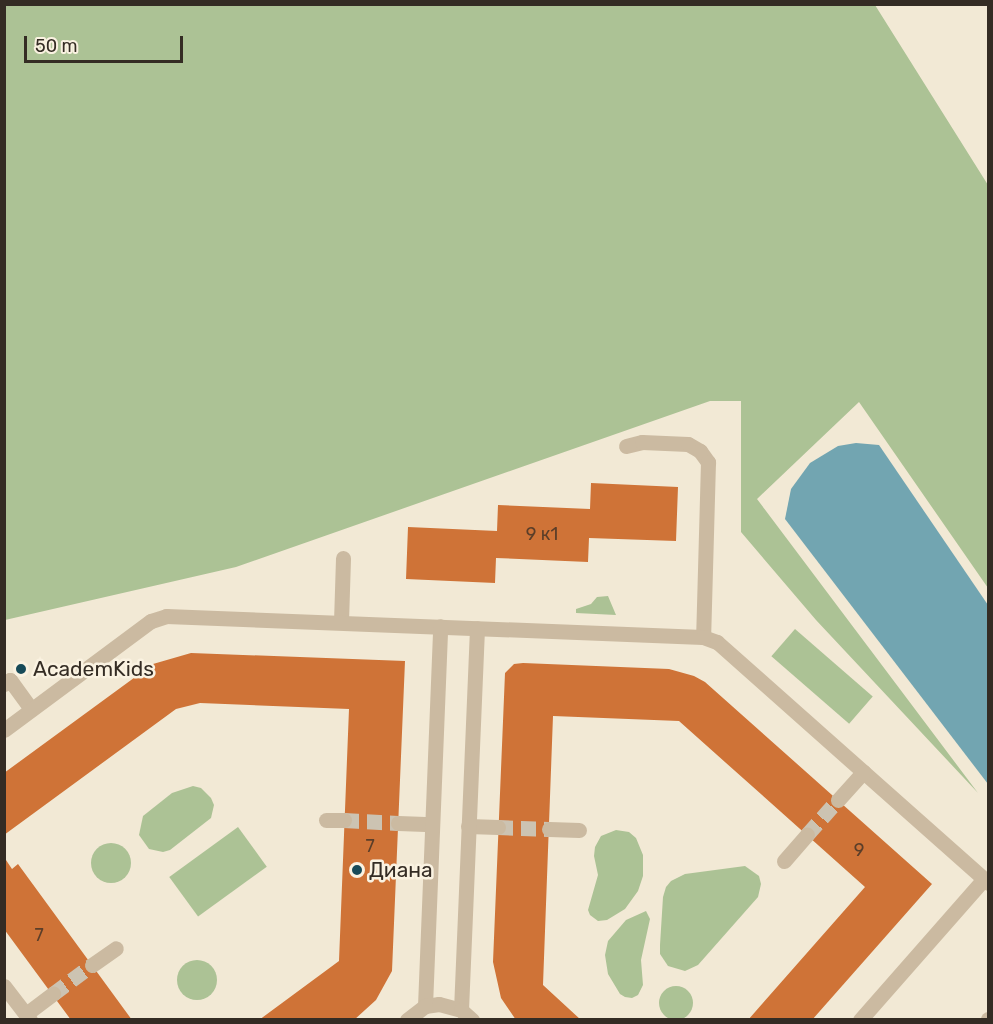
<!DOCTYPE html>
<meta charset="utf-8">
<style>
body{margin:0}
#map{position:relative;width:993px;height:1024px;overflow:hidden;background:#f2e9d5;font-family:Rubik,sans-serif}
div>[style]{position:absolute}
.green>*{inset:0;background:#acc295;transform-origin:0 0}
.round{border-radius:50%}
.water>*{inset:0;background:#72a5b1}
.building>*{inset:0;background:#cf7337}
.minor-tunnel>*{height:15px;margin-top:-7.5px;transform-origin:0;background:repeating-linear-gradient(90deg,#ccc3b2 0 15px,transparent 0 23px)}
.minor>*{height:15px;margin:-7.5px;padding:0 7.5px;transform-origin:7.5px;border-radius:7.5px;background:#cbbaa1}
.dots>*{width:16px;height:16px;translate:-50% -50%;box-sizing:border-box;border:3px solid #faf2e1;border-radius:50%}
span{translate:-50% -50%;white-space:nowrap;text-align:center;line-height:1.15;-webkit-text-stroke:5px #faf2e1;paint-order:stroke}
.number-label{font-size:18px;color:#5b3e29}
.number-label span{-webkit-text-stroke-width:0}
.poi-label{font-size:21px;color:#342c24}
.left{translate:0 -50%;text-align:left}
.frame{position:absolute;inset:0;border:6px solid #342c24;pointer-events:none}
.scale{position:absolute;left:24px;top:36px;width:159px;height:27px;box-sizing:border-box;border:3px solid #342c24;border-top:0;padding-left:8px;font-size:18px;line-height:21px;white-space:nowrap;color:#342c24;-webkit-text-stroke:4px #faf2e1;paint-order:stroke}
</style>
<div id="map">
<div class="green">
<div style="clip-path:polygon(4px 5px,875px 5px,988px 185px,988px 588px,859px 402px,757px 499px,978px 793px,816px 620px,741px 532px,741px 401px,710px 401px,236px 567px,5px 620px)"></div>
<div style="clip-path:polygon(608px 596px,616px 615px,576px 613px,576px 609px,591px 604px,597px 597px)"></div>
<div style="left:795px;top:629px;width:103px;height:36px;rotate:41deg"></div>
<div style="clip-path:polygon(193px 786px,201px 788px,211px 798px,214px 805px,211px 818px,170px 850px,163px 852px,149px 849px,139px 835px,143px 816px,172px 793px)"></div>
<div style="left:238px;top:827px;width:49px;height:85px;rotate:54deg"></div>
<div style="clip-path:polygon(616px 830px,629px 832px,636px 838px,643px 855px,643px 876px,638px 891px,625px 909px,607px 920px,598px 921px,590px 915px,588px 910px,598px 875px,594px 856px,595px 847px,601px 836px)"></div>
<div class="round" style="left:91px;top:843px;width:40px;height:40px"></div>
<div style="clip-path:polygon(745px 866px,759px 876px,761px 884px,758px 897px,698px 965px,685px 971px,668px 966px,660px 954px,660px 945px,663px 897px,666px 887px,671px 881px,685px 874px)"></div>
<div style="clip-path:polygon(646px 911px,650px 919px,641px 960px,643px 985px,638px 995px,632px 998px,625px 997px,620px 994px,608px 974px,605px 955px,608px 941px,626px 920px)"></div>
<div class="round" style="left:177px;top:960px;width:40px;height:40px"></div>
<div class="round" style="left:659px;top:986px;width:34px;height:34px"></div>
</div>
<div class="water">
<div style="clip-path:polygon(856px 443px,879px 445px,988px 605px,988px 784px,785px 519px,791px 489px,810px 463px,838px 446px)"></div>
</div>
<div class="building">
<div style="clip-path:polygon(591px 483px,678px 487px,676px 541px,589px 538px,588px 562px,496px 558px,495px 583px,406px 579px,408px 527px,497px 531px,498px 505px,590px 509px)"></div>
<div style="clip-path:polygon(191px 653px,405px 661px,392px 971px,376px 1000px,354px 1020px,259px 1020px,339px 961px,349px 709px,200px 703px,176px 709px,4px 835px,4px 773px,153px 664px)"></div>
<div style="clip-path:polygon(523px 663px,669px 669px,694px 676px,705px 682px,932px 884px,812px 1020px,748px 1020px,865px 887px,679px 721px,553px 716px,543px 985px,581px 1020px,516px 1020px,501px 998px,493px 962px,505px 673px,514px 664px)"></div>
<div style="clip-path:polygon(6px 860px,12px 869px,18px 864px,132px 1020px,71px 1020px,4px 929px)"></div>
</div>
<div class="minor-tunnel">
<div style="left:344px;top:820px;width:54px;rotate:3.2deg"></div>
<div style="left:498px;top:827px;width:51px;rotate:2.2deg"></div>
<div style="left:807px;top:835px;width:47px;rotate:-48.5deg"></div>
<div style="left:53px;top:994px;width:49px;rotate:-36.6deg"></div>
</div>
<div class="minor">
<div style="left:626px;top:446px;width:16px;rotate:-14deg"></div>
<div style="left:642px;top:442px;width:46px;rotate:2.5deg"></div>
<div style="left:688px;top:444px;width:14px;rotate:30deg"></div>
<div style="left:700px;top:451px;width:14px;rotate:54deg"></div>
<div style="left:708px;top:462px;width:175px;rotate:91.6deg"></div>
<div style="left:341px;top:622px;width:64px;rotate:-88.2deg"></div>
<div style="left:4px;top:684px;width:7px;rotate:-34deg"></div>
<div style="left:10px;top:680px;width:36px;rotate:54deg"></div>
<div style="left:4px;top:730px;width:183px;rotate:-36.6deg"></div>
<div style="left:151px;top:621px;width:16px;rotate:-18deg"></div>
<div style="left:166px;top:616px;width:537px;rotate:2.24deg"></div>
<div style="left:703px;top:637px;width:15px;rotate:20deg"></div>
<div style="left:717px;top:642px;width:363px;rotate:41.6deg"></div>
<div style="left:838px;top:800px;width:38px;rotate:-48deg"></div>
<div style="left:326px;top:820px;width:18px"></div>
<div style="left:398px;top:823px;width:34px;rotate:2deg"></div>
<div style="left:468px;top:826px;width:30px;rotate:2deg"></div>
<div style="left:549px;top:829px;width:30px;rotate:2deg"></div>
<div style="left:784px;top:861px;width:35px;rotate:-49deg"></div>
<div style="left:92px;top:965px;width:29px;rotate:-35deg"></div>
<div style="left:4px;top:986px;width:43px;rotate:52.6deg"></div>
<div style="left:425px;top:1006px;width:380px;rotate:-87.7deg"></div>
<div style="left:461px;top:1010px;width:382px;rotate:-87.6deg"></div>
<div style="left:26px;top:1014px;width:34px;rotate:-37deg"></div>
<div style="left:407px;top:1020px;width:23px;rotate:-38deg"></div>
<div style="left:425px;top:1006px;width:14px;rotate:-8deg"></div>
<div style="left:439px;top:1004px;width:23px;rotate:15deg"></div>
<div style="left:461px;top:1010px;width:15px;rotate:42deg"></div>
<div style="left:860px;top:1020px;width:188px;rotate:-48.7deg"></div>
<div style="left:988px;top:1020px;width:1px;rotate:-90deg"></div>
</div>
<div class="dots">
<div style="left:21px;top:669px;background:#174a58"></div>
<div style="left:357px;top:870px;background:#174a58"></div>
</div>
<div class="number-label">
<span style="left:542px;top:534px">9 к1</span>
<span style="left:370px;top:846px">7</span>
<span style="left:859px;top:850px">9</span>
<span style="left:39px;top:935px">7</span>
</div>
<div class="poi-label">
<span class="left" style="left:33px;top:669px">AcademKids</span>
<span class="left" style="left:369px;top:870px">Диана</span>
</div>
<div class="frame"></div>
<div class="scale">50 m</div>
</div>
